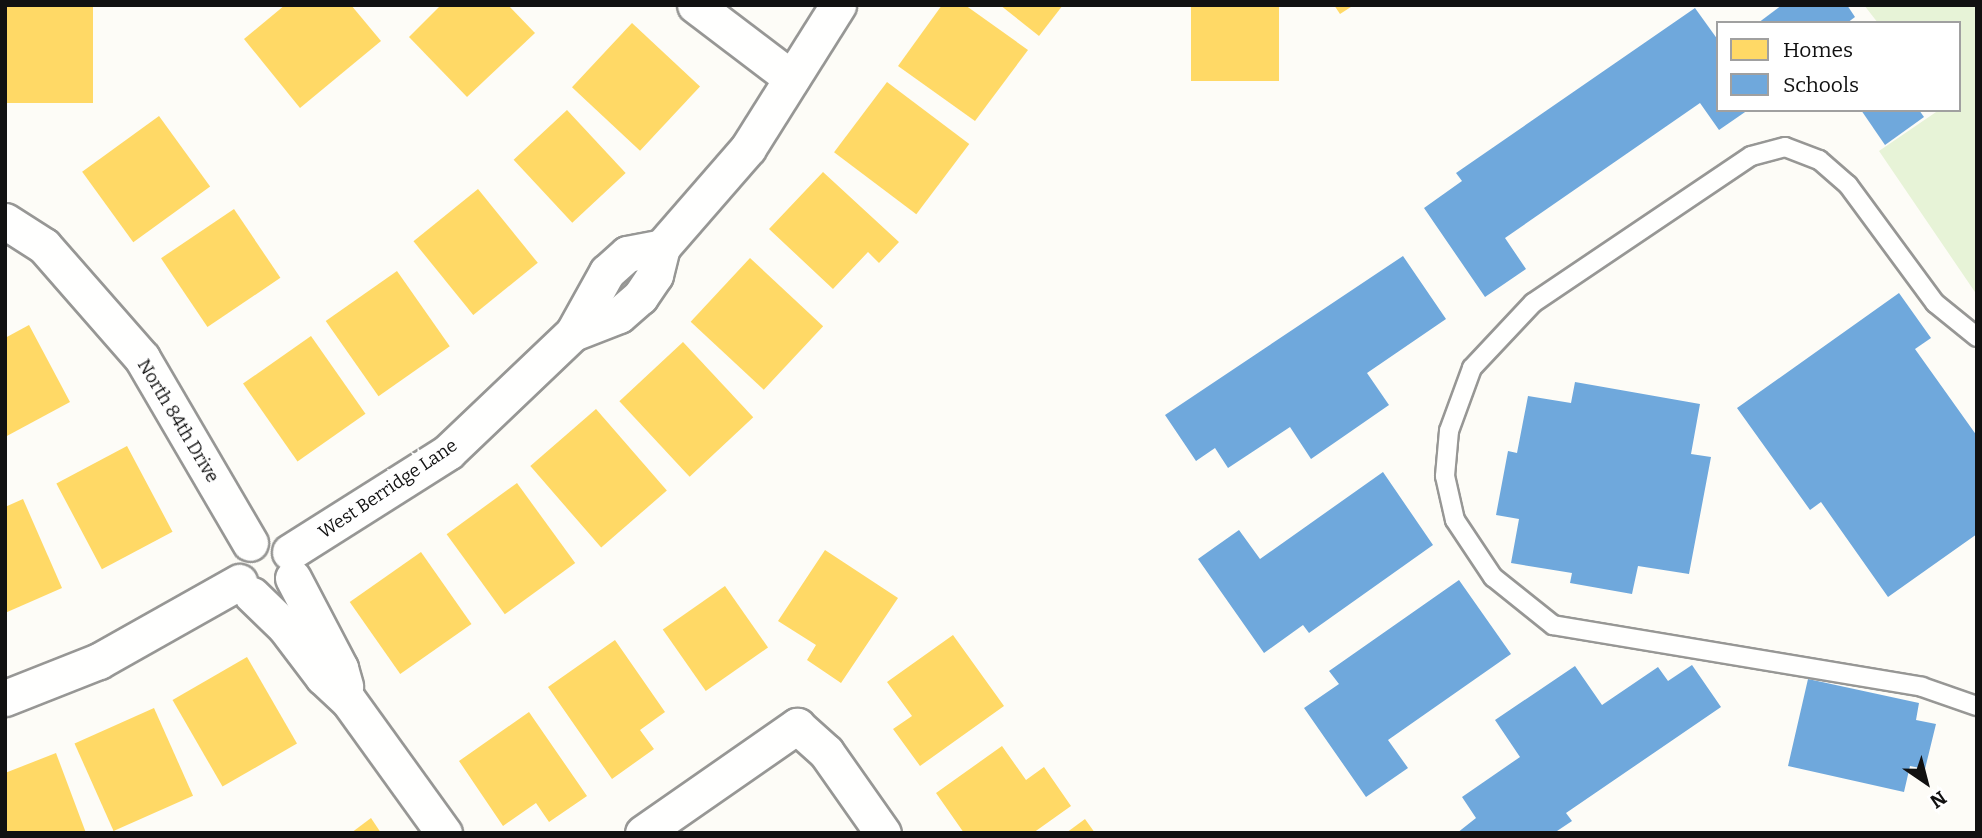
<!DOCTYPE html>
<style>
body{margin:0}
#map{position:relative;width:1982px;height:838px;overflow:hidden;background:#fdfcf7;font-family:Bitter,serif}
div>[style]{position:absolute}
.green>*{inset:0;background:#e7f3d7}
.homes>*{inset:0;background:#ffd966;transform-origin:0 0}
.schools>*{inset:0;background:#6fa8dc}
.roads{filter:drop-shadow(2px 0 #979795) drop-shadow(-2px 0 #979795) drop-shadow(0 2px #979795) drop-shadow(0 -2px #979795)}
.service>*{height:18px;margin:-9px;padding:0 9px;transform-origin:9px;border-radius:9px;background:#fffffe}
.minor>*{height:35px;margin:-17.5px;padding:0 17.5px;transform-origin:17.5px;border-radius:17.5px;background:#fffffe}
span{translate:-50% -50%;white-space:nowrap;text-align:center;line-height:1.15;-webkit-text-stroke:7px #fff;paint-order:stroke}
.street-label{font-size:18px;color:#111}
.frame{position:absolute;inset:0;border:7px solid #111;pointer-events:none}
.legend{position:absolute;left:1716px;top:21px;width:245px;height:91px;box-sizing:border-box;background:#fff;border:2px solid #a0a0a0;margin:0;padding:9px 12px;list-style:none;font-size:21px;color:#111}
.legend li{display:flex;align-items:center;gap:14px;height:35px}
.legend b{width:35px;border:2px solid #a0a0a0}
.north{position:absolute;left:1891px;top:747px;width:70px;height:70px;-webkit-text-stroke:5px #fff;paint-order:stroke;rotate:145deg;font-size:19px;font-weight:700;line-height:28px;text-align:center;color:#111}
.north::after{content:'';display:block;margin:auto;width:24px;height:32px;background:#111;clip-path:polygon(50% 0,100% 100%,50% 72%,0 100%)}
</style>
<div id="map">
<div class="green">
<div style="clip-path:polygon(1864px 5px,1977px 5px,1977px 295px,1879px 151px,1939px 110px,1959px 110px,1959px 23px,1878px 23px)"></div>
</div>
<div class="homes">
<div style="left:5px;top:5px;width:88px;height:98px"></div>
<div style="clip-path:polygon(285px 5px,351px 5px,381px 41px,300px 108px,244px 39px)"></div>
<div style="clip-path:polygon(441px 5px,508px 5px,535px 33px,467px 97px,409px 37px)"></div>
<div style="clip-path:polygon(942px 5px,965px 5px,1028px 50px,975px 121px,898px 66px)"></div>
<div style="clip-path:polygon(1000px 5px,1063px 5px,1039px 36px)"></div>
<div style="left:1191px;top:5px;width:88px;height:76px"></div>
<div style="clip-path:polygon(1334px 5px,1354px 5px,1340px 14px)"></div>
<div style="left:632px;top:23px;width:93px;height:88px;rotate:43deg"></div>
<div style="left:887px;top:82px;width:103px;height:88px;rotate:37deg"></div>
<div style="left:567px;top:110px;width:86px;height:73px;rotate:47deg"></div>
<div style="left:159px;top:116px;width:87px;height:95px;rotate:54deg"></div>
<div style="clip-path:polygon(823px 172px,899px 242px,879px 263px,868px 252px,833px 289px,769px 229px)"></div>
<div style="left:478px;top:189px;width:95px;height:83px;rotate:51deg"></div>
<div style="left:234px;top:209px;width:83px;height:88px;rotate:56deg"></div>
<div style="left:750px;top:258px;width:100px;height:87px;rotate:43deg"></div>
<div style="left:397px;top:271px;width:92px;height:87px;rotate:55deg"></div>
<div style="clip-path:polygon(29px 325px,70px 402px,5px 437px,5px 338px)"></div>
<div style="left:311px;top:336px;width:95px;height:83px;rotate:55deg"></div>
<div style="left:683px;top:342px;width:103px;height:87px;rotate:47deg"></div>
<div style="left:596px;top:409px;width:108px;height:87px;rotate:49deg"></div>
<div style="left:127px;top:446px;width:97px;height:80px;rotate:62deg"></div>
<div style="left:517px;top:483px;width:99px;height:87px;rotate:54deg"></div>
<div style="clip-path:polygon(23px 499px,62px 588px,5px 613px,5px 507px)"></div>
<div style="clip-path:polygon(825px 550px,898px 598px,841px 683px,807px 660px,816px 645px,778px 621px)"></div>
<div style="left:421px;top:552px;width:88px;height:87px;rotate:55deg"></div>
<div style="left:725px;top:586px;width:75px;height:76px;rotate:55deg"></div>
<div style="clip-path:polygon(953px 635px,1004px 706px,920px 766px,893px 729px,912px 716px,887px 682px)"></div>
<div style="clip-path:polygon(615px 640px,665px 712px,640px 730px,654px 749px,612px 779px,548px 687px)"></div>
<div style="left:247px;top:657px;width:100px;height:86px;rotate:60deg"></div>
<div style="left:154px;top:708px;width:96px;height:87px;rotate:66deg"></div>
<div style="clip-path:polygon(529px 712px,587px 796px,549px 822px,536px 803px,503px 826px,459px 761px)"></div>
<div style="clip-path:polygon(1002px 746px,1026px 780px,1044px 767px,1071px 806px,1033px 833px,964px 833px,936px 793px)"></div>
<div style="clip-path:polygon(56px 753px,86px 833px,6px 833px,5px 773px)"></div>
<div style="clip-path:polygon(371px 818px,381px 833px,351px 833px)"></div>
<div style="clip-path:polygon(1085px 819px,1095px 833px,1066px 833px)"></div>
</div>
<div class="schools">
<div style="clip-path:polygon(1782px 5px,1847px 5px,1855px 17px,1847px 23px,1758px 23px)"></div>
<div style="clip-path:polygon(1695px 8px,1718px 40px,1718px 110px,1748px 110px,1719px 130px,1700px 103px,1505px 238px,1526px 269px,1485px 297px,1424px 208px,1462px 181px,1456px 173px)"></div>
<div style="clip-path:polygon(1861px 110px,1919px 110px,1924px 117px,1885px 145px)"></div>
<div style="clip-path:polygon(1403px 256px,1446px 319px,1367px 373px,1389px 405px,1311px 459px,1290px 427px,1228px 468px,1215px 448px,1196px 461px,1165px 415px)"></div>
<div style="clip-path:polygon(1899px 293px,1931px 338px,1915px 349px,1977px 436px,1977px 534px,1888px 597px,1821px 502px,1810px 510px,1737px 408px)"></div>
<div style="clip-path:polygon(1575px 382px,1700px 404px,1691px 454px,1711px 457px,1689px 574px,1638px 566px,1632px 594px,1570px 583px,1572px 573px,1511px 563px,1519px 519px,1496px 515px,1508px 451px,1517px 453px,1528px 396px,1571px 403px)"></div>
<div style="clip-path:polygon(1383px 472px,1433px 545px,1309px 633px,1303px 625px,1264px 653px,1198px 559px,1239px 530px,1260px 559px)"></div>
<div style="clip-path:polygon(1459px 580px,1511px 654px,1388px 740px,1408px 768px,1366px 797px,1304px 708px,1339px 684px,1329px 671px)"></div>
<div style="clip-path:polygon(1692px 665px,1721px 707px,1566px 813px,1572px 821px,1554px 833px,1457px 833px,1476px 818px,1462px 797px,1520px 757px,1495px 720px,1575px 666px,1602px 705px,1658px 667px,1668px 681px)"></div>
<div style="clip-path:polygon(1808px 679px,1919px 703px,1916px 720px,1936px 724px,1925px 769px,1910px 766px,1904px 792px,1788px 766px)"></div>
</div>
<div class="roads">
<div class="service">
<div style="left:1977px;top:337px;width:54px;rotate:-141deg"></div>
<div style="left:1935px;top:303px;width:147px;rotate:-126.4deg"></div>
<div style="left:1848px;top:185px;width:38px;rotate:-139deg"></div>
<div style="left:1819px;top:160px;width:36px;rotate:-159deg"></div>
<div style="left:1785px;top:147px;width:35px;rotate:165deg"></div>
<div style="left:1751px;top:156px;width:263px;rotate:146deg"></div>
<div style="left:1533px;top:303px;width:89px;rotate:133.2deg"></div>
<div style="left:1472px;top:368px;width:67px;rotate:110.1deg"></div>
<div style="left:1449px;top:431px;width:45px;rotate:95.1deg"></div>
<div style="left:1445px;top:476px;width:45px;rotate:77.2deg"></div>
<div style="left:1455px;top:520px;width:69px;rotate:56.3deg"></div>
<div style="left:1493px;top:577px;width:77px;rotate:38.7deg"></div>
<div style="left:1553px;top:625px;width:374px;rotate:9.5deg"></div>
<div style="left:1922px;top:687px;width:58px;rotate:19.1deg"></div>
</div>
<div class="minor">
<div style="left:695px;top:5px;width:121px;rotate:37.2deg"></div>
<div style="left:5px;top:221px;width:46px;rotate:32.7deg"></div>
<div style="left:44px;top:246px;width:149px;rotate:48.8deg"></div>
<div style="left:142px;top:358px;width:214px;rotate:59.7deg"></div>
<div style="left:573px;top:333px;width:49px;rotate:-21.4deg"></div>
<div style="left:619px;top:315px;width:28px;rotate:-41deg"></div>
<div style="left:640px;top:297px;width:27px;rotate:-56deg"></div>
<div style="left:655px;top:275px;width:29px;rotate:-76deg"></div>
<div style="left:662px;top:247px;width:131px;rotate:-49deg"></div>
<div style="left:748px;top:148px;width:169px;rotate:-57.8deg"></div>
<div style="left:290px;top:552px;width:187px;rotate:-32.3deg"></div>
<div style="left:448px;top:452px;width:173px;rotate:-43.6deg"></div>
<div style="left:573px;top:333px;width:70px;rotate:-60.9deg"></div>
<div style="left:607px;top:272px;width:27px;rotate:-42deg"></div>
<div style="left:627px;top:254px;width:36px;rotate:-11deg"></div>
<div style="left:293px;top:578px;width:102px;rotate:62.4deg"></div>
<div style="left:340px;top:668px;width:19px;rotate:74deg"></div>
<div style="left:252px;top:595px;width:46px;rotate:44.1deg"></div>
<div style="left:285px;top:627px;width:63px;rotate:52.8deg"></div>
<div style="left:323px;top:677px;width:34px;rotate:43deg"></div>
<div style="left:348px;top:700px;width:164px;rotate:54.2deg"></div>
<div style="left:5px;top:698px;width:101px;rotate:-21.5deg"></div>
<div style="left:99px;top:661px;width:161px;rotate:-29.4deg"></div>
<div style="left:643px;top:833px;width:188px;rotate:-34.8deg"></div>
<div style="left:797px;top:726px;width:39px;rotate:42deg"></div>
<div style="left:826px;top:752px;width:99px;rotate:54.9deg"></div>
</div>
</div>
<div class="street-label">
<span style="left:178px;top:421px;rotate:59deg">North 84th Drive</span>
<span style="left:388px;top:489px;rotate:-34deg">West Berridge Lane</span>
</div>
<div class="frame"></div>
<ul class="legend">
<li><b style="height:19px;background:#ffd966"></b>Homes</li>
<li><b style="height:19px;background:#6fa8dc"></b>Schools</li>
</ul>
<div class="north">N</div>
</div>
